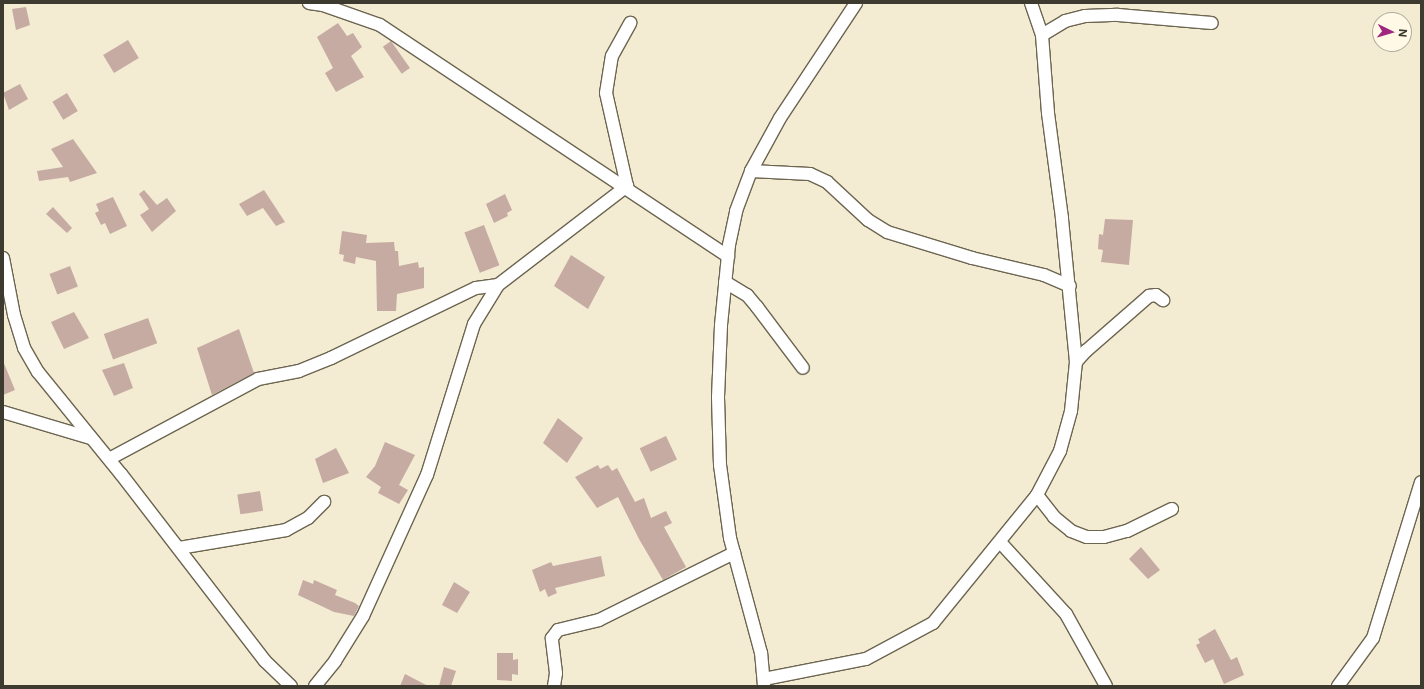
<!DOCTYPE html>
<style>
body{margin:0}
#map{position:relative;width:1424px;height:689px;overflow:hidden;background:#f3ebd2;font-family:Inter,sans-serif}
div>[style]{position:absolute}
.building>*{inset:0;background:#c6aba3;transform-origin:0 0}
.roads{filter:drop-shadow(1px 0 #6c6550) drop-shadow(-1px 0 #6c6550) drop-shadow(0 1px #6c6550) drop-shadow(0 -1px #6c6550)}
.minor>*{height:12px;margin:-6px;padding:0 6px;transform-origin:6px;border-radius:6px;background:#fff}
span{translate:-50% -50%;white-space:nowrap;text-align:center;line-height:1.15;-webkit-text-stroke:3px #fff9e5;paint-order:stroke}
.frame{position:absolute;inset:0;border:4px solid #3d3a30;pointer-events:none}
.north{position:absolute;left:1372px;top:12px;width:40px;height:40px;box-sizing:border-box;background:#fff9e5;border:1px solid #b1ad9d;border-radius:50%;rotate:95deg;font-size:11px;font-weight:700;line-height:16px;text-align:center;color:#3d3a30}
.north::after{content:'';display:block;margin:auto;width:14px;height:18px;background:#9f277f;clip-path:polygon(50% 0,100% 100%,50% 72%,0 100%)}
</style>
<div id="map">
<div class="building">
<div style="clip-path:polygon(26px 7px,30px 25px,16px 30px,12px 9px)"></div>
<div style="clip-path:polygon(338px 23px,347px 36px,353px 33px,362px 47px,351px 56px,364px 77px,336px 92px,325px 73px,333px 68px,317px 37px)"></div>
<div style="left:128px;top:40px;width:21px;height:29px;rotate:59deg"></div>
<div style="left:391px;top:41px;width:33px;height:10px;rotate:55deg"></div>
<div style="clip-path:polygon(20px 84px,28px 99px,9px 110px,3px 93px)"></div>
<div style="left:67px;top:93px;width:21px;height:17px;rotate:59deg"></div>
<div style="clip-path:polygon(73px 139px,97px 173px,70px 182px,68px 177px,39px 181px,37px 171px,63px 167px,51px 149px)"></div>
<div style="clip-path:polygon(144px 190px,157px 205px,167px 198px,176px 211px,152px 232px,140px 215px,149px 209px,139px 194px)"></div>
<div style="clip-path:polygon(264px 190px,285px 222px,276px 226px,263px 208px,247px 216px,239px 204px)"></div>
<div style="clip-path:polygon(505px 194px,512px 210px,507px 213px,508px 216px,494px 223px,486px 204px)"></div>
<div style="clip-path:polygon(113px 197px,127px 226px,110px 234px,105px 223px,101px 225px,95px 213px,99px 211px,96px 204px)"></div>
<div style="clip-path:polygon(53px 207px,72px 228px,67px 233px,46px 214px)"></div>
<div style="clip-path:polygon(1105px 219px,1133px 220px,1129px 265px,1101px 262px,1103px 250px,1098px 249px,1099px 234px,1103px 235px)"></div>
<div style="left:484px;top:225px;width:43px;height:21px;rotate:69deg"></div>
<div style="clip-path:polygon(342px 231px,367px 235px,366px 243px,394px 242px,395px 251px,398px 251px,399px 266px,418px 262px,419px 268px,424px 267px,424px 288px,397px 294px,396px 311px,377px 311px,376px 261px,356px 257px,355px 264px,343px 261px,344px 255px,339px 254px)"></div>
<div style="clip-path:polygon(571px 255px,605px 277px,588px 309px,554px 286px)"></div>
<div style="left:70px;top:266px;width:22px;height:22px;rotate:69deg"></div>
<div style="clip-path:polygon(74px 312px,89px 338px,64px 349px,51px 322px)"></div>
<div style="left:148px;top:318px;width:27px;height:47px;rotate:70deg"></div>
<div style="clip-path:polygon(239px 329px,254px 373px,212px 395px,197px 348px)"></div>
<div style="clip-path:polygon(3px 361px,15px 390px,3px 395px)"></div>
<div style="clip-path:polygon(124px 363px,133px 388px,114px 396px,102px 370px)"></div>
<div style="clip-path:polygon(558px 418px,583px 438px,567px 463px,543px 443px)"></div>
<div style="left:666px;top:436px;width:26px;height:29px;rotate:65deg"></div>
<div style="clip-path:polygon(385px 442px,415px 455px,399px 485px,408px 490px,399px 504px,378px 493px,381px 487px,366px 477px,375px 466px)"></div>
<div style="clip-path:polygon(336px 448px,349px 473px,323px 483px,315px 459px)"></div>
<div style="clip-path:polygon(598px 465px,600px 469px,608px 465px,612px 471px,617px 468px,635px 502px,644px 498px,651px 518px,666px 511px,672px 523px,664px 527px,686px 567px,663px 580px,639px 539px,618px 497px,597px 508px,575px 477px)"></div>
<div style="left:260px;top:491px;width:20px;height:23px;rotate:81deg"></div>
<div style="clip-path:polygon(1141px 547px,1160px 570px,1148px 579px,1129px 559px)"></div>
<div style="clip-path:polygon(601px 556px,605px 576px,555px 588px,557px 593px,548px 597px,545px 589px,540px 592px,532px 570px,551px 562px,553px 566px)"></div>
<div style="clip-path:polygon(303px 580px,313px 584px,314px 580px,337px 590px,335px 595px,355px 603px,359px 606px,354px 616px,334px 612px,298px 595px)"></div>
<div style="clip-path:polygon(454px 582px,470px 592px,457px 613px,442px 605px)"></div>
<div style="clip-path:polygon(1215px 629px,1231px 660px,1237px 657px,1244px 675px,1224px 684px,1213px 659px,1205px 663px,1196px 645px,1200px 643px,1198px 639px)"></div>
<div style="clip-path:polygon(497px 653px,513px 653px,513px 660px,518px 659px,518px 675px,512px 674px,512px 681px,497px 680px)"></div>
<div style="clip-path:polygon(444px 667px,456px 671px,451px 686px,439px 686px)"></div>
<div style="clip-path:polygon(405px 674px,428px 686px,400px 686px)"></div>
</div>
<div class="roads">
<div class="minor">
<div style="left:309px;top:3px;width:14px;rotate:8deg"></div>
<div style="left:323px;top:5px;width:60px;rotate:19.3deg"></div>
<div style="left:380px;top:25px;width:418px;rotate:33.6deg"></div>
<div style="left:1042px;top:35px;width:27px;rotate:-31deg"></div>
<div style="left:1065px;top:21px;width:21px;rotate:-14deg"></div>
<div style="left:1085px;top:16px;width:33px;rotate:-2deg"></div>
<div style="left:1118px;top:15px;width:94px;rotate:4.9deg"></div>
<div style="left:751px;top:171px;width:59px;rotate:2.9deg"></div>
<div style="left:810px;top:174px;width:19px;rotate:25deg"></div>
<div style="left:827px;top:182px;width:56px;rotate:42.8deg"></div>
<div style="left:868px;top:220px;width:22px;rotate:32deg"></div>
<div style="left:887px;top:232px;width:89px;rotate:17deg"></div>
<div style="left:972px;top:258px;width:74px;rotate:13.3deg"></div>
<div style="left:1044px;top:275px;width:28px;rotate:23deg"></div>
<div style="left:3px;top:258px;width:58px;rotate:79.1deg"></div>
<div style="left:14px;top:315px;width:34px;rotate:73deg"></div>
<div style="left:24px;top:348px;width:28px;rotate:60deg"></div>
<div style="left:38px;top:372px;width:132px;rotate:50.9deg"></div>
<div style="left:121px;top:474px;width:236px;rotate:52.4deg"></div>
<div style="left:265px;top:661px;width:36px;rotate:44deg"></div>
<div style="left:725px;top:282px;width:26px;rotate:31deg"></div>
<div style="left:747px;top:295px;width:16px;rotate:50deg"></div>
<div style="left:757px;top:307px;width:76px;rotate:53deg"></div>
<div style="left:1076px;top:362px;width:15px;rotate:-48deg"></div>
<div style="left:1086px;top:351px;width:84px;rotate:-41.1deg"></div>
<div style="left:1149px;top:296px;width:7px;rotate:-8deg"></div>
<div style="left:1156px;top:295px;width:9px;rotate:36deg"></div>
<div style="left:3px;top:412px;width:92px;rotate:16.5deg"></div>
<div style="left:109px;top:459px;width:169px;rotate:-28.2deg"></div>
<div style="left:258px;top:379px;width:42px;rotate:-11deg"></div>
<div style="left:299px;top:371px;width:35px;rotate:-22deg"></div>
<div style="left:331px;top:358px;width:161px;rotate:-25.8deg"></div>
<div style="left:476px;top:288px;width:22px;rotate:-8deg"></div>
<div style="left:498px;top:285px;width:163px;rotate:-37.5deg"></div>
<div style="left:627px;top:186px;width:95px;rotate:-102.7deg"></div>
<div style="left:606px;top:93px;width:37px;rotate:-81deg"></div>
<div style="left:612px;top:56px;width:38px;rotate:-61deg"></div>
<div style="left:1037px;top:495px;width:28px;rotate:52deg"></div>
<div style="left:1054px;top:517px;width:22px;rotate:39deg"></div>
<div style="left:1071px;top:531px;width:17px;rotate:21deg"></div>
<div style="left:1087px;top:537px;width:17px"></div>
<div style="left:1104px;top:537px;width:24px;rotate:-15deg"></div>
<div style="left:1127px;top:531px;width:50px;rotate:-26.1deg"></div>
<div style="left:1000px;top:542px;width:98px;rotate:47.5deg"></div>
<div style="left:1066px;top:614px;width:82px;rotate:60.9deg"></div>
<div style="left:179px;top:548px;width:109px;rotate:-9.5deg"></div>
<div style="left:286px;top:530px;width:25px;rotate:-29deg"></div>
<div style="left:308px;top:518px;width:23px;rotate:-45deg"></div>
<div style="left:764px;top:679px;width:104px;rotate:-11.1deg"></div>
<div style="left:866px;top:659px;width:76px;rotate:-28.2deg"></div>
<div style="left:933px;top:623px;width:165px;rotate:-50.9deg"></div>
<div style="left:1037px;top:495px;width:50px;rotate:-62.4deg"></div>
<div style="left:1060px;top:451px;width:41px;rotate:-74.6deg"></div>
<div style="left:1071px;top:411px;width:49px;rotate:-84.2deg"></div>
<div style="left:1076px;top:362px;width:145px;rotate:-95.6deg"></div>
<div style="left:1062px;top:218px;width:106px;rotate:-97.6deg"></div>
<div style="left:1048px;top:113px;width:78px;rotate:-94.4deg"></div>
<div style="left:1042px;top:35px;width:34px;rotate:-109deg"></div>
<div style="left:315px;top:686px;width:32px;rotate:-51deg"></div>
<div style="left:335px;top:661px;width:53px;rotate:-58.1deg"></div>
<div style="left:363px;top:616px;width:155px;rotate:-65.6deg"></div>
<div style="left:427px;top:475px;width:158px;rotate:-72.7deg"></div>
<div style="left:474px;top:324px;width:46px;rotate:-58.4deg"></div>
<div style="left:554px;top:686px;width:13px;rotate:-81deg"></div>
<div style="left:556px;top:673px;width:35px;rotate:-97deg"></div>
<div style="left:552px;top:638px;width:10px;rotate:-53deg"></div>
<div style="left:558px;top:630px;width:42px;rotate:-13.7deg"></div>
<div style="left:599px;top:620px;width:151px;rotate:-26.4deg"></div>
<div style="left:764px;top:686px;width:33px;rotate:-95deg"></div>
<div style="left:761px;top:653px;width:119px;rotate:-105.1deg"></div>
<div style="left:730px;top:538px;width:74px;rotate:-97.8deg"></div>
<div style="left:720px;top:465px;width:68px;rotate:-91.7deg"></div>
<div style="left:718px;top:397px;width:72px;rotate:-87.6deg"></div>
<div style="left:721px;top:325px;width:80px;rotate:-84.3deg"></div>
<div style="left:729px;top:245px;width:35px;rotate:-78deg"></div>
<div style="left:736px;top:211px;width:43px;rotate:-69.4deg"></div>
<div style="left:751px;top:171px;width:60px;rotate:-61.3deg"></div>
<div style="left:780px;top:118px;width:138px;rotate:-56.5deg"></div>
<div style="left:1338px;top:686px;width:59px;rotate:-53.9deg"></div>
<div style="left:1373px;top:638px;width:163px;rotate:-72.9deg"></div>
</div>
</div>
<div class="frame"></div>
<div class="north">N</div>
</div>
